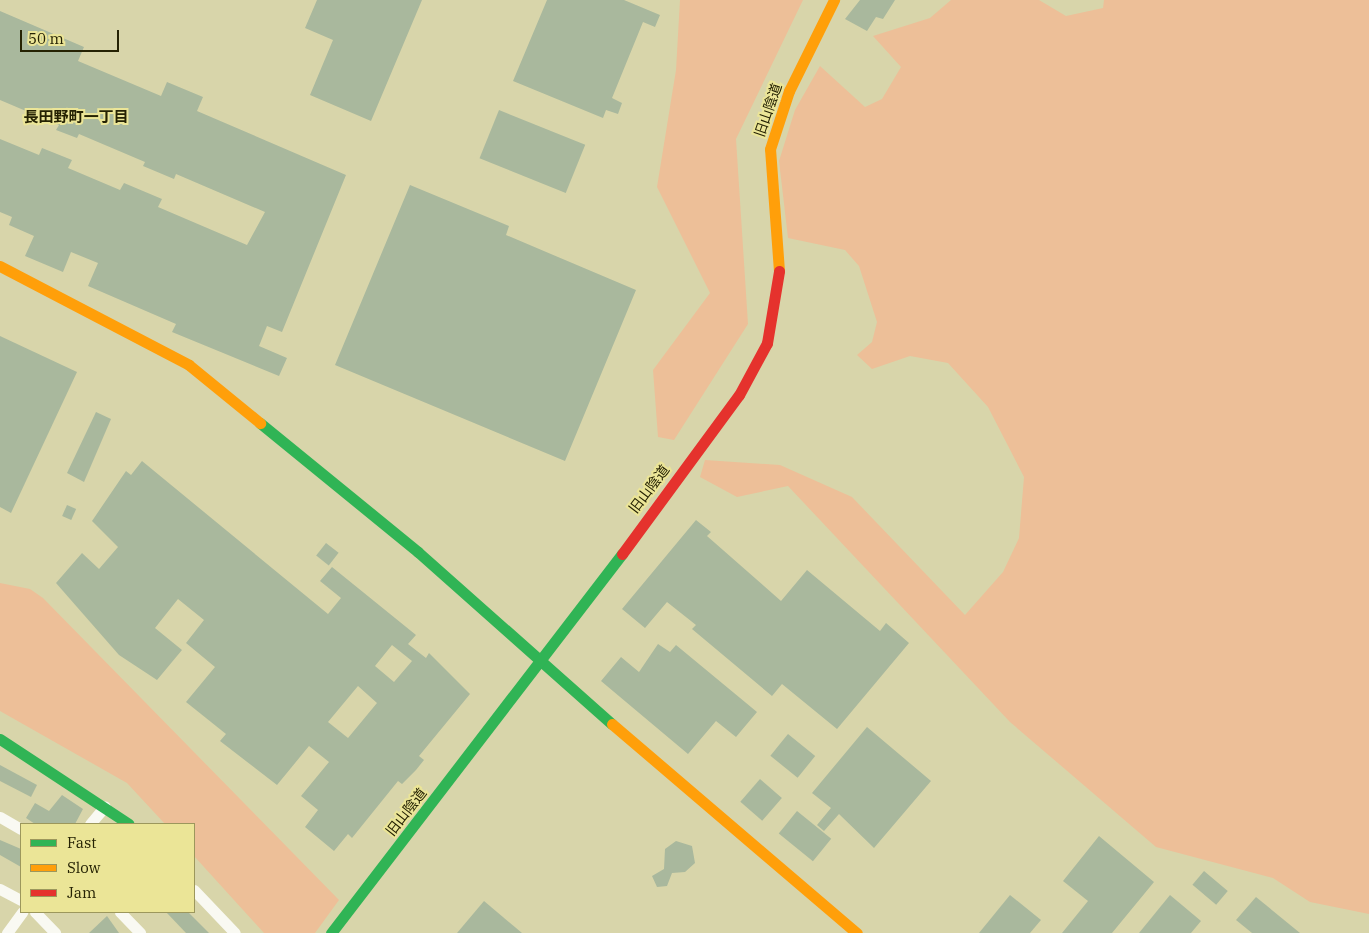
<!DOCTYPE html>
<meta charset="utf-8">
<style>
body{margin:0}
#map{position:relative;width:1369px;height:933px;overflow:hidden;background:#d8d5aa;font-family:"IBM Plex Serif","Noto Sans JP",serif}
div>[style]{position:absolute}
.green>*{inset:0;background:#edbf98}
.building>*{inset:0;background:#a9b89d;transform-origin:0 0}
.street>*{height:11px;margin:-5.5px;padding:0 5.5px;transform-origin:5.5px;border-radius:5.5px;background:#f9f9f2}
.fast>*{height:11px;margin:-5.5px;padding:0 5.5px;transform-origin:5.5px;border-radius:5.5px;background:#30b455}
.slow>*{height:11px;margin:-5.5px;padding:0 5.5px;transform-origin:5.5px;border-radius:5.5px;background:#ff9f0a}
.jam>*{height:11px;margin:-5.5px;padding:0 5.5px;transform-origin:5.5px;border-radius:5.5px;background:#e5322d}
span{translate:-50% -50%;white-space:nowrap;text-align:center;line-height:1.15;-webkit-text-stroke:4px #ebe597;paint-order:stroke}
.street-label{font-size:14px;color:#252203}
.neighbourhood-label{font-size:15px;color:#252203;font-weight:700}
.legend{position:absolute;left:20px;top:823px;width:175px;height:90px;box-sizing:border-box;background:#ebe597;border:1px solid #9c975c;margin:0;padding:6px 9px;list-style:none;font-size:15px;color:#252203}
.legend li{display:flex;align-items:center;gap:10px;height:25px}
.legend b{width:25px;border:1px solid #9c975c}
.scale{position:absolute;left:20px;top:30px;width:99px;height:22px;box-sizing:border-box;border:2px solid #252203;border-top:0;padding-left:6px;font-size:15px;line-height:18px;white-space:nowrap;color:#252203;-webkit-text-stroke:4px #ebe597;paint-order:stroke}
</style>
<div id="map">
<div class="green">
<div style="clip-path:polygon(680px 0,803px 0,736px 139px,748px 324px,674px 440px,658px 437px,653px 370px,710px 293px,657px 187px,676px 70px)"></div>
<div style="clip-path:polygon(951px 0,1039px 0,1066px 16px,1103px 8px,1104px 0,1369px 0,1369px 914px,1310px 902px,1273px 878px,1156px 847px,1010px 722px,788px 486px,737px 497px,700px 477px,705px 460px,780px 465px,852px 497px,965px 615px,1003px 572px,1019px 538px,1024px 477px,988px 407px,948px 363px,910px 356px,872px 369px,857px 355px,872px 342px,877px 322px,859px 266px,845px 250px,788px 238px,779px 161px,795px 110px,820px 66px,865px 107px,882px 99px,901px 67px,873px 36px,930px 18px)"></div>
<div style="clip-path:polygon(0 583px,30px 589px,43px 598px,339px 900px,315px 933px,264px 933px,194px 856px,194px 824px,165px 824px,127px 783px,0 711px)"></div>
</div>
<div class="building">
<div style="clip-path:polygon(317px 0,422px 0,371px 121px,310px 95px,333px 40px,305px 28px)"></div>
<div style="clip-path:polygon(547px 0,624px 0,660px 15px,655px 27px,643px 22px,612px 98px,622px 103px,618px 114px,606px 110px,603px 118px,513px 81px)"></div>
<div style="clip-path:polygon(860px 0,895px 0,883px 19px,876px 17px,867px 31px,845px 19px)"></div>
<div style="clip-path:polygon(0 11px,84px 47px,78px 61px,161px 96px,167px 82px,203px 97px,197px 111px,346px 175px,282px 332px,267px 326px,259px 346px,287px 358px,279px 376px,172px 332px,176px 324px,88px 286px,98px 263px,71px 252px,63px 272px,25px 256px,34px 236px,9px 225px,12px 217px,0 212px,0 139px,39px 155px,42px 148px,72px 160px,68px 168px,120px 190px,124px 183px,162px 199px,158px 207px,247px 245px,265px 212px,176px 174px,174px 179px,143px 166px,145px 162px,79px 134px,77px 138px,56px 130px,59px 125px,0 100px)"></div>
<div style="left:499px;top:110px;width:93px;height:52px;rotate:22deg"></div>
<div style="clip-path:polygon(410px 185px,509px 226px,506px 235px,636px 290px,565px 461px,335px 365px)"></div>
<div style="clip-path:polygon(0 336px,77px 372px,11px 513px,0 507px)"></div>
<div style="clip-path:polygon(96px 412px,111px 419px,84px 482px,67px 473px)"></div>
<div style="clip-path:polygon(evenodd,142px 461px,328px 614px,341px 598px,320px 581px,332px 567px,416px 635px,408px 644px,426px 658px,429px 653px,470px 694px,419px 756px,424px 760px,416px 770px,402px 784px,398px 781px,352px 838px,348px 834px,334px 851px,305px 827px,318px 810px,301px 796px,329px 762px,309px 746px,277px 785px,220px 741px,226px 734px,186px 702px,215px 667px,186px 643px,204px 620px,178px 599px,155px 628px,182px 650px,157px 680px,119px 655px,56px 583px,82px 553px,99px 569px,118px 547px,92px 521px,126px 471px,131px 475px,142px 461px,392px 645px,412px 661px,394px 682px,375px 666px,392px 645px,142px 461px,358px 686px,377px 703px,348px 738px,328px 722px,358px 686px)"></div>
<div style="left:67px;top:505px;width:10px;height:12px;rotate:24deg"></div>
<div style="clip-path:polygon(696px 520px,711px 532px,707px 536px,781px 601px,807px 570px,880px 631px,886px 623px,909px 643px,837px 729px,782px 684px,772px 696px,692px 629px,696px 625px,667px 602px,645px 628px,622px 609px)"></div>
<div style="left:326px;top:543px;width:16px;height:16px;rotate:38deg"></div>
<div style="clip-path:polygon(658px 644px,670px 652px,676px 645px,757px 712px,736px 737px,716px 721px,688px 754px,601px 681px,621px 657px,639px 672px)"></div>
<div style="clip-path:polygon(867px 727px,931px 781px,874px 848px,839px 814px,824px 831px,817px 825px,831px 808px,812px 793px)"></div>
<div style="left:788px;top:734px;width:35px;height:28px;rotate:39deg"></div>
<div style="clip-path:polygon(0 765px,37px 785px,31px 797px,0 781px)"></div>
<div style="left:760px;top:779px;width:29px;height:30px;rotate:41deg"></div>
<div style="clip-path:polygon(62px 795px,83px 809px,75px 824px,35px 824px,26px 818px,35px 803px,49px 811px)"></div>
<div style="left:797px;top:811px;width:44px;height:29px;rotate:39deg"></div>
<div style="clip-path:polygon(1099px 836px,1154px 882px,1112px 933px,1062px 933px,1088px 901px,1063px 881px)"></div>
<div style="clip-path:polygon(0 840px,21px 849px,21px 867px,0 855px)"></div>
<div style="clip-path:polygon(676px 841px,692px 846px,695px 863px,685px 872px,672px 873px,667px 886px,657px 887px,652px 876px,664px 869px,665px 849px)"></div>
<div style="left:1204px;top:871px;width:31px;height:18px;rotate:40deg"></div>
<div style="clip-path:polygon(1010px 895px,1041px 920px,1030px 933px,979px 933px)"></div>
<div style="clip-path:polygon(1170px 895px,1201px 921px,1191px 933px,1139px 933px)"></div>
<div style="clip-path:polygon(1256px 897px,1300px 933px,1252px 933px,1236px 920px)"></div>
<div style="clip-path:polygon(484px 901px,522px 933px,457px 933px)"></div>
<div style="clip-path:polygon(166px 912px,188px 912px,209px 933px,186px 933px)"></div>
<div style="clip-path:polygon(107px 916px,119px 933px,89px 933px)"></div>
</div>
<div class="street">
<div style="left:0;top:817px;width:24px;rotate:30deg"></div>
<div style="left:90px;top:824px;width:23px;rotate:-50deg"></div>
<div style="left:0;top:889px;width:24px;rotate:28deg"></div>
<div style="left:194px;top:890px;width:59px;rotate:46.4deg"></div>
<div style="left:35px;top:912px;width:29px;rotate:46deg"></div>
<div style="left:120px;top:912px;width:29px;rotate:46deg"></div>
<div style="left:7px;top:933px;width:26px;rotate:-54deg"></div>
</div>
<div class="fast">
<div style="left:260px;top:423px;width:204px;rotate:39.2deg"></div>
<div style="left:418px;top:552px;width:259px;rotate:41.6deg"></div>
<div style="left:0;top:739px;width:154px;rotate:33.4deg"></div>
<div style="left:331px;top:933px;width:478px;rotate:-52.5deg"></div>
</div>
<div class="slow">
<div style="left:0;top:266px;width:213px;rotate:27.6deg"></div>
<div style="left:189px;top:365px;width:92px;rotate:39.2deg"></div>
<div style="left:779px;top:271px;width:122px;rotate:-94.2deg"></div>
<div style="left:770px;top:149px;width:61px;rotate:-71.9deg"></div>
<div style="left:789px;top:91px;width:102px;rotate:-63.7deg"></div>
<div style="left:612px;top:724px;width:322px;rotate:40.5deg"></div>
</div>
<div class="jam">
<div style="left:622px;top:554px;width:197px;rotate:-53.7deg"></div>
<div style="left:739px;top:395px;width:59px;rotate:-61.7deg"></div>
<div style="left:767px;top:343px;width:73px;rotate:-80.5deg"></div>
</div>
<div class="street-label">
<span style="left:768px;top:110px;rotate:-71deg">旧山陰道</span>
<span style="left:649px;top:489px;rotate:-53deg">旧山陰道</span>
<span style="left:406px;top:812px;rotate:-52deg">旧山陰道</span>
</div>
<div class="neighbourhood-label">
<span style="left:76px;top:117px">長田野町一丁目</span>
</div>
<ul class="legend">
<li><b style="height:6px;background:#30b455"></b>Fast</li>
<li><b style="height:6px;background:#ff9f0a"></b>Slow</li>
<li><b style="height:6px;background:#e5322d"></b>Jam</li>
</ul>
<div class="scale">50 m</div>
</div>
